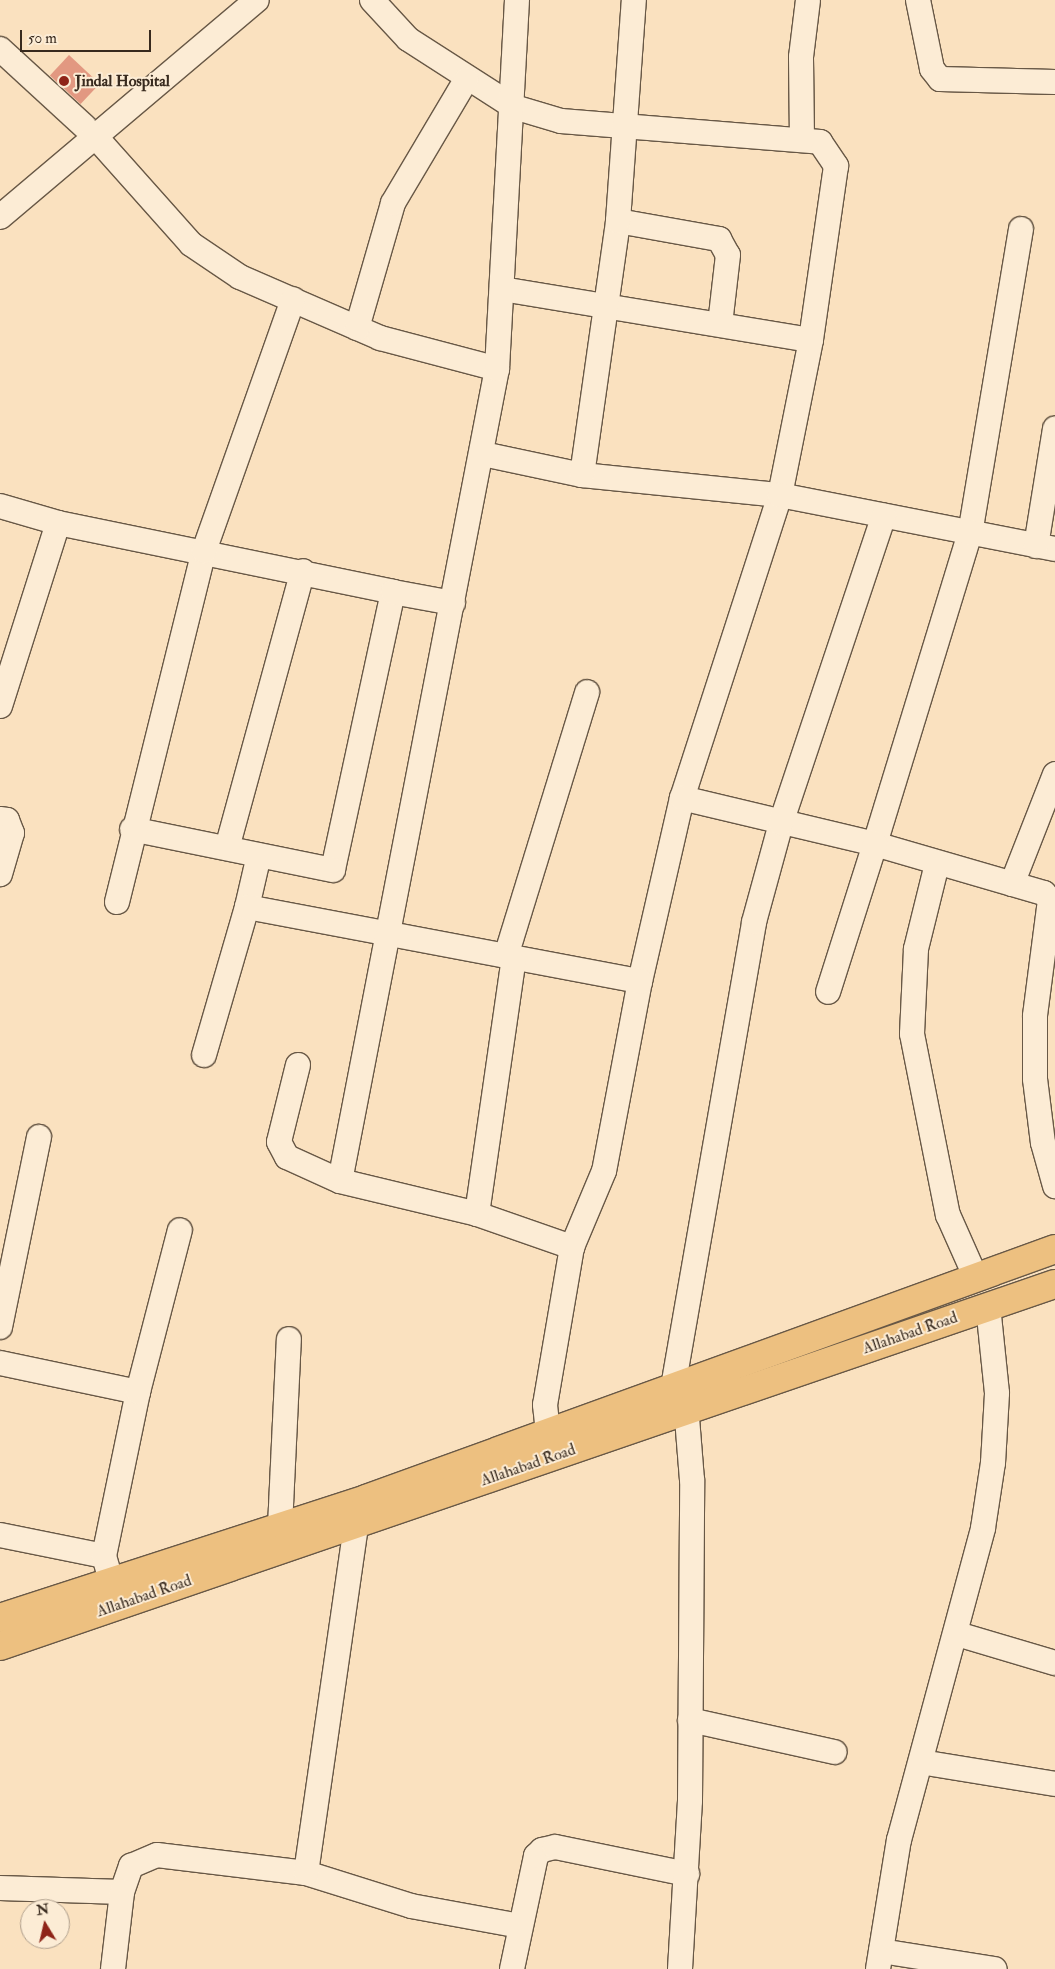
<!DOCTYPE html>
<style>
body{margin:0}
#map{position:relative;width:1055px;height:1969px;overflow:hidden;background:#fae1bf;font-family:"IM FELL Double Pica",serif}
div>[style]{position:absolute}
.building>*{inset:0;background:#e29881;transform-origin:0 0}
.roads{filter:drop-shadow(1px 0 #685846) drop-shadow(-1px 0 #685846) drop-shadow(0 1px #685846) drop-shadow(0 -1px #685846)}
.minor>*{height:24px;margin:-12px;padding:0 12px;transform-origin:12px;border-radius:12px;background:#fcecd5}
.major>*{height:28px;margin:-14px;padding:0 14px;transform-origin:14px;border-radius:14px;background:#edc080}
.dots>*{width:14px;height:14px;translate:-50% -50%;box-sizing:border-box;border:2px solid #fcecd5;border-radius:50%}
span{translate:-50% -50%;white-space:nowrap;text-align:center;line-height:1.15;-webkit-text-stroke:4px #fcecd5;paint-order:stroke}
.poi-label{font-size:16px;color:#382a1e;font-weight:700}
.left{translate:0 -50%;text-align:left}
.street-label{font-size:16px;color:#382a1e}
.north{position:absolute;left:20px;top:1899px;width:50px;height:50px;box-sizing:border-box;background:#fcecd5;border:1px solid #ae9e8c;border-radius:50%;rotate:351deg;font-size:14px;font-weight:700;line-height:20px;text-align:center;color:#382a1e}
.north::after{content:'';display:block;margin:auto;width:18px;height:22px;background:#8f2418;clip-path:polygon(50% 0,100% 100%,50% 72%,0 100%)}
.scale{position:absolute;left:20px;top:30px;width:131px;height:22px;box-sizing:border-box;border:2px solid #382a1e;border-top:0;padding-left:6px;font-size:15px;line-height:18px;white-space:nowrap;color:#382a1e;-webkit-text-stroke:4px #fcecd5;paint-order:stroke}
</style>
<div id="map">
<div class="building">
<div style="left:69px;top:55px;width:42px;height:28px;rotate:43deg"></div>
</div>
<div class="roads">
<div class="minor">
<div style="left:372px;top:0;width:53px;rotate:47.3deg"></div>
<div style="left:408px;top:39px;width:126px;rotate:32.7deg"></div>
<div style="left:514px;top:107px;width:49px;rotate:16.6deg"></div>
<div style="left:561px;top:121px;width:260px;rotate:4.6deg"></div>
<div style="left:820px;top:142px;width:29px;rotate:56deg"></div>
<div style="left:836px;top:166px;width:176px;rotate:98.2deg"></div>
<div style="left:811px;top:340px;width:158px;rotate:101.3deg"></div>
<div style="left:780px;top:495px;width:318px;rotate:107.9deg"></div>
<div style="left:682px;top:798px;width:188px;rotate:102.9deg"></div>
<div style="left:640px;top:981px;width:193px;rotate:100.7deg"></div>
<div style="left:604px;top:1171px;width:82px;rotate:112.8deg"></div>
<div style="left:918px;top:0;width:70px;rotate:78.5deg"></div>
<div style="left:932px;top:69px;width:13px;rotate:51deg"></div>
<div style="left:940px;top:79px;width:115px;rotate:1.5deg"></div>
<div style="left:0;top:49px;width:115px;rotate:42.5deg"></div>
<div style="left:94px;top:135px;width:146px;rotate:48.3deg"></div>
<div style="left:191px;top:244px;width:59px;rotate:34deg"></div>
<div style="left:240px;top:277px;width:153px;rotate:23.5deg"></div>
<div style="left:380px;top:338px;width:121px;rotate:14.8deg"></div>
<div style="left:802px;top:140px;width:83px;rotate:-90.7deg"></div>
<div style="left:801px;top:57px;width:57px;rotate:-83deg"></div>
<div style="left:0;top:217px;width:336px;rotate:-40.2deg"></div>
<div style="left:618px;top:221px;width:103px;rotate:10.1deg"></div>
<div style="left:719px;top:239px;width:18px;rotate:61deg"></div>
<div style="left:728px;top:255px;width:69px;rotate:96.6deg"></div>
<div style="left:1021px;top:229px;width:308px;rotate:99.5deg"></div>
<div style="left:970px;top:533px;width:325px;rotate:107deg"></div>
<div style="left:875px;top:844px;width:176px;rotate:16.2deg"></div>
<div style="left:1044px;top:893px;width:9px;rotate:49deg"></div>
<div style="left:1050px;top:900px;width:117px;rotate:97.4deg"></div>
<div style="left:1035px;top:1016px;width:63px;rotate:90deg"></div>
<div style="left:1035px;top:1079px;width:64px;rotate:82.9deg"></div>
<div style="left:1043px;top:1143px;width:45px;rotate:74.4deg"></div>
<div style="left:502px;top:289px;width:313px;rotate:9.4deg"></div>
<div style="left:357px;top:328px;width:130px;rotate:-73.9deg"></div>
<div style="left:393px;top:203px;width:143px;rotate:-59.3deg"></div>
<div style="left:483px;top:454px;width:101px;rotate:12deg"></div>
<div style="left:582px;top:475px;width:199px;rotate:5.8deg"></div>
<div style="left:780px;top:495px;width:280px;rotate:11.1deg"></div>
<div style="left:582px;top:475px;width:257px;rotate:-81.9deg"></div>
<div style="left:618px;top:221px;width:222px;rotate:-85.9deg"></div>
<div style="left:0;top:506px;width:60px;rotate:16.3deg"></div>
<div style="left:58px;top:523px;width:342px;rotate:11.6deg"></div>
<div style="left:393px;top:592px;width:284px;rotate:102.2deg"></div>
<div style="left:333px;top:870px;width:205px;rotate:-168.5deg"></div>
<div style="left:1036px;top:546px;width:119px;rotate:-80.8deg"></div>
<div style="left:393px;top:592px;width:61px;rotate:10.4deg"></div>
<div style="left:0;top:706px;width:192px;rotate:-72.4deg"></div>
<div style="left:682px;top:798px;width:198px;rotate:13.4deg"></div>
<div style="left:875px;top:844px;width:155px;rotate:107.6deg"></div>
<div style="left:0;top:819px;width:7px;rotate:8deg"></div>
<div style="left:7px;top:820px;width:14px;rotate:69deg"></div>
<div style="left:12px;top:833px;width:43px;rotate:106.3deg"></div>
<div style="left:227px;top:848px;width:287px;rotate:-74.7deg"></div>
<div style="left:937px;top:864px;width:88px;rotate:103.9deg"></div>
<div style="left:916px;top:949px;width:85px;rotate:92.7deg"></div>
<div style="left:912px;top:1034px;width:185px;rotate:78.8deg"></div>
<div style="left:948px;top:1215px;width:69px;rotate:66deg"></div>
<div style="left:1012px;top:884px;width:118px;rotate:-68.6deg"></div>
<div style="left:117px;top:902px;width:362px;rotate:-76.1deg"></div>
<div style="left:204px;top:551px;width:267px;rotate:-70.5deg"></div>
<div style="left:247px;top:907px;width:53px;rotate:-77deg"></div>
<div style="left:506px;top:956px;width:276px;rotate:-72.9deg"></div>
<div style="left:204px;top:1055px;width:154px;rotate:-73.8deg"></div>
<div style="left:247px;top:907px;width:400px;rotate:10.7deg"></div>
<div style="left:298px;top:1065px;width:79px;rotate:103.9deg"></div>
<div style="left:279px;top:1142px;width:17px;rotate:62deg"></div>
<div style="left:287px;top:1157px;width:58px;rotate:24.4deg"></div>
<div style="left:340px;top:1181px;width:141px;rotate:13.5deg"></div>
<div style="left:477px;top:1214px;width:101px;rotate:19.2deg"></div>
<div style="left:572px;top:1247px;width:160px;rotate:99.7deg"></div>
<div style="left:545px;top:1405px;width:45px;rotate:83.7deg"></div>
<div style="left:340px;top:1181px;width:827px;rotate:-79.06deg"></div>
<div style="left:497px;top:369px;width:370px;rotate:-86.9deg"></div>
<div style="left:477px;top:1214px;width:260px;rotate:-81.8deg"></div>
<div style="left:0;top:1327px;width:194px;rotate:-78.4deg"></div>
<div style="left:0;top:1363px;width:141px;rotate:11.9deg"></div>
<div style="left:673px;top:1387px;width:472px;rotate:-80.1deg"></div>
<div style="left:754px;top:922px;width:103px;rotate:-74.7deg"></div>
<div style="left:781px;top:823px;width:324px;rotate:-71.5deg"></div>
<div style="left:280px;top:1527px;width:188px;rotate:-87.3deg"></div>
<div style="left:0;top:1535px;width:106px;rotate:11.4deg"></div>
<div style="left:104px;top:1556px;width:15px;rotate:74deg"></div>
<div style="left:104px;top:1556px;width:167px;rotate:-78.3deg"></div>
<div style="left:138px;top:1392px;width:167px;rotate:-75.5deg"></div>
<div style="left:957px;top:1634px;width:102px;rotate:16.5deg"></div>
<div style="left:690px;top:1720px;width:148px;rotate:12.5deg"></div>
<div style="left:921px;top:1762px;width:136px;rotate:9.3deg"></div>
<div style="left:306px;top:1873px;width:110px;rotate:17.4deg"></div>
<div style="left:411px;top:1906px;width:111px;rotate:10.4deg"></div>
<div style="left:0;top:1888px;width:122px;rotate:1.9deg"></div>
<div style="left:122px;top:1892px;width:28px;rotate:-71deg"></div>
<div style="left:131px;top:1866px;width:28px;rotate:-23deg"></div>
<div style="left:157px;top:1855px;width:150px;rotate:6.9deg"></div>
<div style="left:306px;top:1873px;width:353px;rotate:-81.8deg"></div>
<div style="left:881px;top:1951px;width:115px;rotate:9deg"></div>
<div style="left:113px;top:1969px;width:78px;rotate:-83.3deg"></div>
<div style="left:512px;top:1969px;width:116px;rotate:-78deg"></div>
<div style="left:536px;top:1856px;width:8px;rotate:-45deg"></div>
<div style="left:542px;top:1850px;width:13px;rotate:-13deg"></div>
<div style="left:555px;top:1847px;width:135px;rotate:11.6deg"></div>
<div style="left:680px;top:1969px;width:168px;rotate:-86.6deg"></div>
<div style="left:690px;top:1801px;width:321px;rotate:-89.6deg"></div>
<div style="left:692px;top:1480px;width:87px;rotate:-94.6deg"></div>
<div style="left:878px;top:1969px;width:131px;rotate:-80.8deg"></div>
<div style="left:899px;top:1840px;width:323px;rotate:-74.9deg"></div>
<div style="left:983px;top:1528px;width:66px;rotate:-81.3deg"></div>
<div style="left:993px;top:1463px;width:70px;rotate:-86.7deg"></div>
<div style="left:997px;top:1393px;width:87px;rotate:-95.9deg"></div>
</div>
<div class="major">
<div style="left:0;top:1618px;width:385px;rotate:-18deg"></div>
<div style="left:366px;top:1499px;width:733px;rotate:-19.94deg"></div>
<div style="left:0;top:1646px;width:1115px;rotate:-18.94deg"></div>
</div>
</div>
<div class="dots">
<div style="left:64px;top:81px;background:#8f2418"></div>
</div>
<div class="poi-label">
<span class="left" style="left:75px;top:81px">Jindal Hospital</span>
</div>
<div class="street-label">
<span style="left:910px;top:1333px;rotate:-19deg">Allahabad Road</span>
<span style="left:528px;top:1465px;rotate:-19deg">Allahabad Road</span>
<span style="left:144px;top:1596px;rotate:-19deg">Allahabad Road</span>
</div>
<div class="north">N</div>
<div class="scale">50 m</div>
</div>
